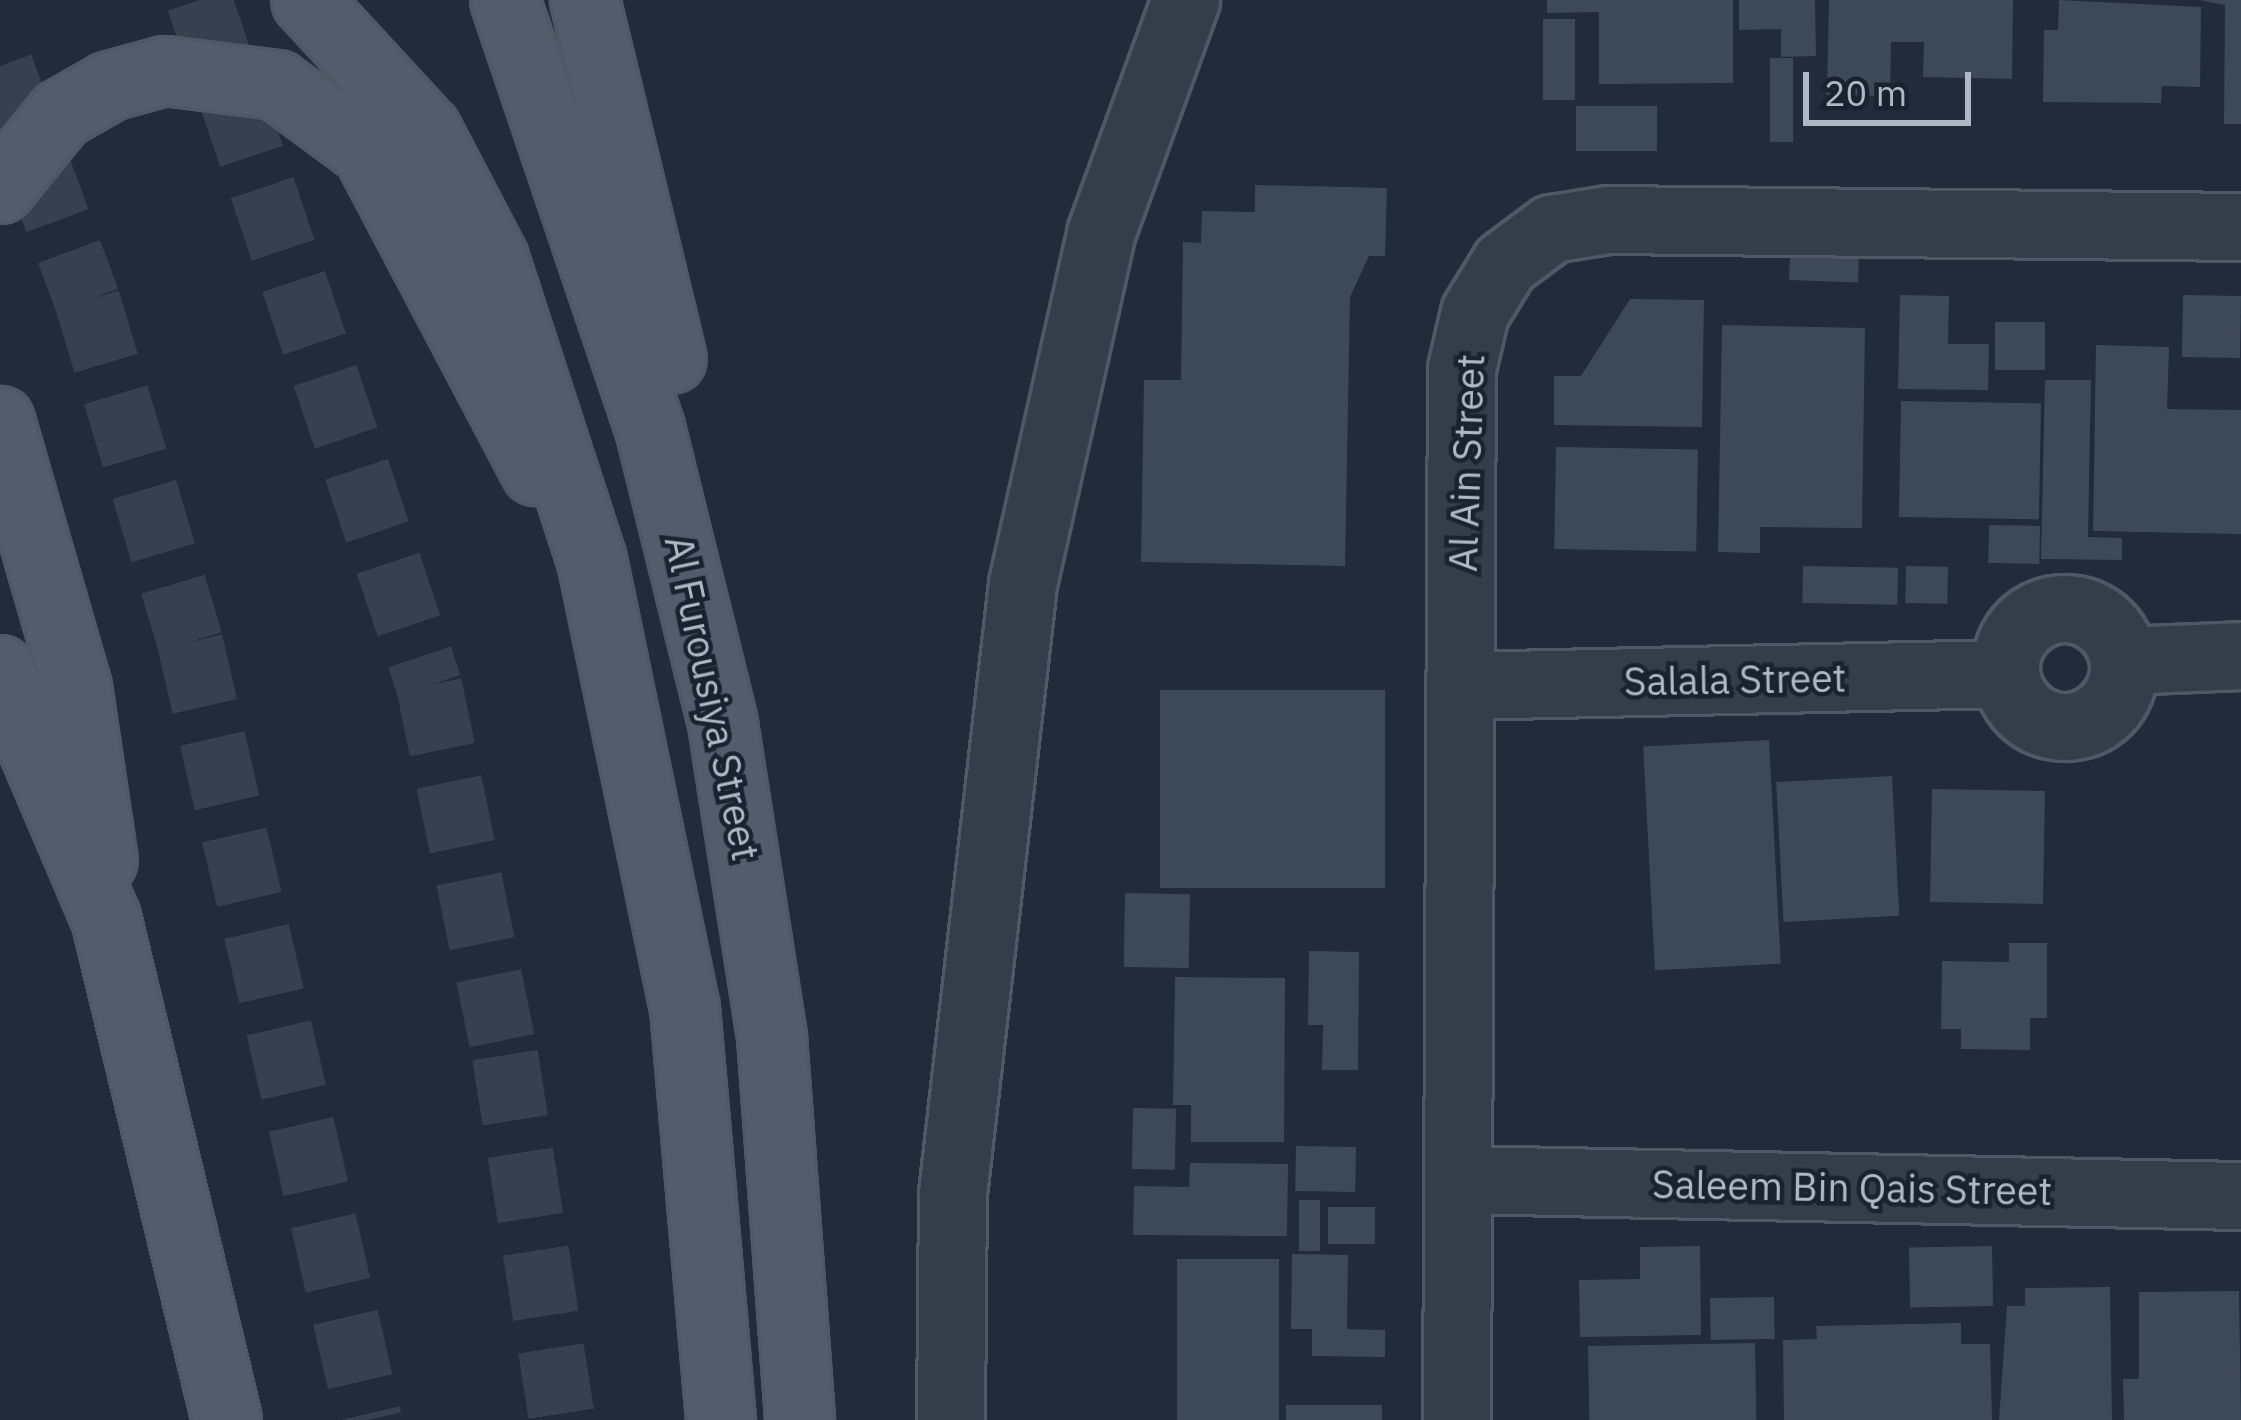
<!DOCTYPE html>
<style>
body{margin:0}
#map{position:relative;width:2241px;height:1420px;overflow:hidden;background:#212b3a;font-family:"IBM Plex Sans",sans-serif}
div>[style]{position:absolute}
.building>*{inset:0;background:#3d4959;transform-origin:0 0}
.highway-tunnel>*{height:66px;margin-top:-33px;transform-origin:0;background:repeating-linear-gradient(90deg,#36404f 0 66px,transparent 0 99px)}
.roads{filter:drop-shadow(3px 0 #505865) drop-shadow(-3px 0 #505865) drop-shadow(0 3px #505865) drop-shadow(0 -3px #505865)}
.minor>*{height:66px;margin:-33px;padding:0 33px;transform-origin:33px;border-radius:33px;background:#353d4a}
.minor>.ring{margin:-33px;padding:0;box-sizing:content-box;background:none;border:66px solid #353d4a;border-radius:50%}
.major>*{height:66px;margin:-33px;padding:0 33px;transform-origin:33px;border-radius:33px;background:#535c6a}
span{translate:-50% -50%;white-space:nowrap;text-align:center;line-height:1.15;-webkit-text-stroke:9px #1a222f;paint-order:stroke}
.street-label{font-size:39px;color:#b0b8c6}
.scale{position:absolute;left:1803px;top:72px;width:168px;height:54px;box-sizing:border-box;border:6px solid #b0b8c6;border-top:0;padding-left:15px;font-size:36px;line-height:42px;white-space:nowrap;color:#b0b8c6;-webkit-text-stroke:9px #1a222f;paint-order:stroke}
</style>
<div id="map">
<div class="building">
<div style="clip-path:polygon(1547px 0,1733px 0,1733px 83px,1599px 84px,1599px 12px,1547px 13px)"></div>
<div style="clip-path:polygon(1739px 0,1815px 0,1816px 56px,1781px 57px,1781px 29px,1739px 30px)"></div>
<div style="clip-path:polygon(1829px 0,2013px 0,2012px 79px,1923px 77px,1924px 42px,1891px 42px,1890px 96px,1827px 95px)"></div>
<div style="clip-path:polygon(2059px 0,2201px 7px,2200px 87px,2162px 86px,2161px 103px,2043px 102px,2044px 30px,2058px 30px)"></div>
<div style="clip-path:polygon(2199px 0,2241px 0,2241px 124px,2224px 124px,2225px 5px)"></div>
<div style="left:1543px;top:19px;width:32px;height:81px"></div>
<div style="left:1770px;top:58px;width:23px;height:84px"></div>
<div style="left:1657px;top:106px;width:45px;height:81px;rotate:90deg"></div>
<div style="clip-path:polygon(1255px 185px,1387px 188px,1385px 256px,1369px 256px,1350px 297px,1345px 566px,1141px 562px,1144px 380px,1181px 380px,1183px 242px,1201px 243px,1202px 211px,1255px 212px)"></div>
<div style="left:1790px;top:253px;width:69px;height:27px;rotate:2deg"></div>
<div style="clip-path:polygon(1900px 295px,1949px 296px,1948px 344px,1989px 344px,1988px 390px,1898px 389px)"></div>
<div style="left:2183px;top:295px;width:58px;height:62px;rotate:1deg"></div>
<div style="clip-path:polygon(1630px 299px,1704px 300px,1702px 427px,1554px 425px,1554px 376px,1581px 376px)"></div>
<div style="left:1995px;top:322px;width:50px;height:48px"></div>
<div style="clip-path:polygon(1722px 325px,1865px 328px,1862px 528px,1760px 527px,1760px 553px,1718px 552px)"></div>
<div style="clip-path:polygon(2096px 345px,2169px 347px,2167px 409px,2241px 410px,2241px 534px,2093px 531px)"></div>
<div style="clip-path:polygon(2045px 380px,2091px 380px,2088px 537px,2122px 538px,2122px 560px,2041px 559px)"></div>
<div style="left:1901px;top:401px;width:140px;height:116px;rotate:1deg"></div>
<div style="left:1556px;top:447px;width:142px;height:102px;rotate:1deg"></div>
<div style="left:1989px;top:525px;width:51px;height:38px;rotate:1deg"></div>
<div style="left:1803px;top:566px;width:95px;height:37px;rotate:1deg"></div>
<div style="left:1906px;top:566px;width:42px;height:37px;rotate:1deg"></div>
<div style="left:1385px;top:690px;width:198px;height:225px;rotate:90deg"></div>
<div style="left:1769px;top:740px;width:224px;height:126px;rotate:87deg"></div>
<div style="left:1892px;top:776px;width:140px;height:116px;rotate:87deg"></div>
<div style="left:1932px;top:789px;width:113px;height:113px;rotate:1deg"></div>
<div style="left:1125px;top:893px;width:65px;height:74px;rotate:1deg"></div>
<div style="clip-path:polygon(2009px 943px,2047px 943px,2047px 1018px,2030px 1018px,2030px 1050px,1961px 1049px,1961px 1029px,1941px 1029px,1942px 961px,2009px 962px)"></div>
<div style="clip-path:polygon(1309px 951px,1359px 952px,1358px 1070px,1322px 1070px,1323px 1025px,1308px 1025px)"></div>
<div style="clip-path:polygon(1175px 977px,1285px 978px,1284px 1142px,1191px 1142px,1191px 1105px,1173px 1105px)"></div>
<div style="left:1133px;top:1108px;width:43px;height:61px;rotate:1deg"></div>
<div style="left:1296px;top:1146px;width:60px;height:45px;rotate:1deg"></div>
<div style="clip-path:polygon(1190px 1163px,1288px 1164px,1287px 1236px,1133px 1235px,1134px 1186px,1189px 1187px)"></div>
<div style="left:1299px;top:1200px;width:21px;height:51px"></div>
<div style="left:1328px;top:1207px;width:47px;height:37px"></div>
<div style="clip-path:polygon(1700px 1246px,1701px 1335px,1580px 1337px,1579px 1280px,1640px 1279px,1640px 1247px)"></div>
<div style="left:1992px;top:1246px;width:60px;height:83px;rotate:89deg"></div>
<div style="clip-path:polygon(1292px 1254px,1348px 1255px,1347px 1329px,1385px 1330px,1385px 1357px,1312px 1356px,1312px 1329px,1291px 1329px)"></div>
<div style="left:1177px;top:1259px;width:102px;height:161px"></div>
<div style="clip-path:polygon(2110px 1287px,2112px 1420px,1999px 1420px,2007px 1306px,2025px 1306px,2025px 1288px)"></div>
<div style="clip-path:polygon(2239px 1291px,2241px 1420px,2124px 1420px,2123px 1379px,2139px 1379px,2139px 1292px)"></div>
<div style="left:1774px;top:1297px;width:42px;height:64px;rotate:89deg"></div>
<div style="clip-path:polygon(1961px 1323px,1961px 1344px,1990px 1344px,1992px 1420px,1784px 1420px,1783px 1340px,1817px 1339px,1816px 1326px)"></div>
<div style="left:1755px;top:1343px;width:77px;height:167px;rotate:89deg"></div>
<div style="left:1286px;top:1405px;width:96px;height:15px"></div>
</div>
<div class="highway-tunnel">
<div style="left:199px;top:0;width:723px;rotate:71.44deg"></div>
<div style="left:429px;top:685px;width:378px;rotate:78.4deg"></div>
<div style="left:505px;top:1055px;width:369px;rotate:81.1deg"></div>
<div style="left:0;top:66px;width:250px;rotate:69.6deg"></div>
<div style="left:87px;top:300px;width:357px;rotate:73.2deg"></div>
<div style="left:190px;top:642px;width:798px;rotate:77.04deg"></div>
</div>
<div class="roads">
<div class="minor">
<div class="ring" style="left:2006px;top:609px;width:52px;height:52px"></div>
<div style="left:2124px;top:661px;width:117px;rotate:-2.4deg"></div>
<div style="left:1463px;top:686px;width:543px;rotate:-1.27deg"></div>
<div style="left:1463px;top:1180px;width:778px;rotate:1.18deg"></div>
<div style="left:951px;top:1420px;width:226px;rotate:-89.5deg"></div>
<div style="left:953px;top:1194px;width:614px;rotate:-83.45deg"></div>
<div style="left:1023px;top:584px;width:359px;rotate:-77.4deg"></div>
<div style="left:1101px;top:234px;width:249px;rotate:-70deg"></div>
<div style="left:1457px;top:1420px;width:1051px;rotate:-89.73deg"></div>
<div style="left:1462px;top:369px;width:57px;rotate:-76.9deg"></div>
<div style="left:1475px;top:313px;width:57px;rotate:-58.5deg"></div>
<div style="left:1505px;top:264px;width:59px;rotate:-36.7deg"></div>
<div style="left:1552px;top:229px;width:57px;rotate:-9.1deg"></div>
<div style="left:1608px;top:220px;width:633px;rotate:0.63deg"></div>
</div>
<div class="major">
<div style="left:306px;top:0;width:178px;rotate:47.3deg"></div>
<div style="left:427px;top:131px;width:144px;rotate:62.4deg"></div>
<div style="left:494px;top:259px;width:317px;rotate:72deg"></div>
<div style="left:592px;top:560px;width:458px;rotate:78.3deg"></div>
<div style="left:685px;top:1008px;width:414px;rotate:85deg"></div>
<div style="left:505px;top:0;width:452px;rotate:71.3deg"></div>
<div style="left:650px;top:428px;width:305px;rotate:76.1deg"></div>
<div style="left:723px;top:724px;width:317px;rotate:81.1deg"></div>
<div style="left:772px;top:1037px;width:384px;rotate:85.8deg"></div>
<div style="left:585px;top:0;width:369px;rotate:76.4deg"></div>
<div style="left:0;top:189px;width:97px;rotate:-50.9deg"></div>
<div style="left:61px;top:114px;width:56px;rotate:-29.7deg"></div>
<div style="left:110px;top:86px;width:57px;rotate:-15.3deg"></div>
<div style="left:165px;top:71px;width:113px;rotate:7.1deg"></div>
<div style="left:277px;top:85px;width:112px;rotate:36.3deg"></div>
<div style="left:367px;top:151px;width:362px;rotate:62.2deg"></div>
<div style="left:0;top:421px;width:277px;rotate:73.9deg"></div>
<div style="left:77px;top:687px;width:175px;rotate:81.5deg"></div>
<div style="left:0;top:670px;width:270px;rotate:66.9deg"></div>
<div style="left:106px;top:918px;width:516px;rotate:76.45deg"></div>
</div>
</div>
<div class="street-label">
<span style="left:1467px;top:463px;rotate:-88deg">Al Ain Street</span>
<span style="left:1735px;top:680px;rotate:-1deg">Salala Street</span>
<span style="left:712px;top:698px;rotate:78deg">Al Furousiya Street</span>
<span style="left:1852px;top:1188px;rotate:1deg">Saleem Bin Qais Street</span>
</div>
<div class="scale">20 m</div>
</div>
